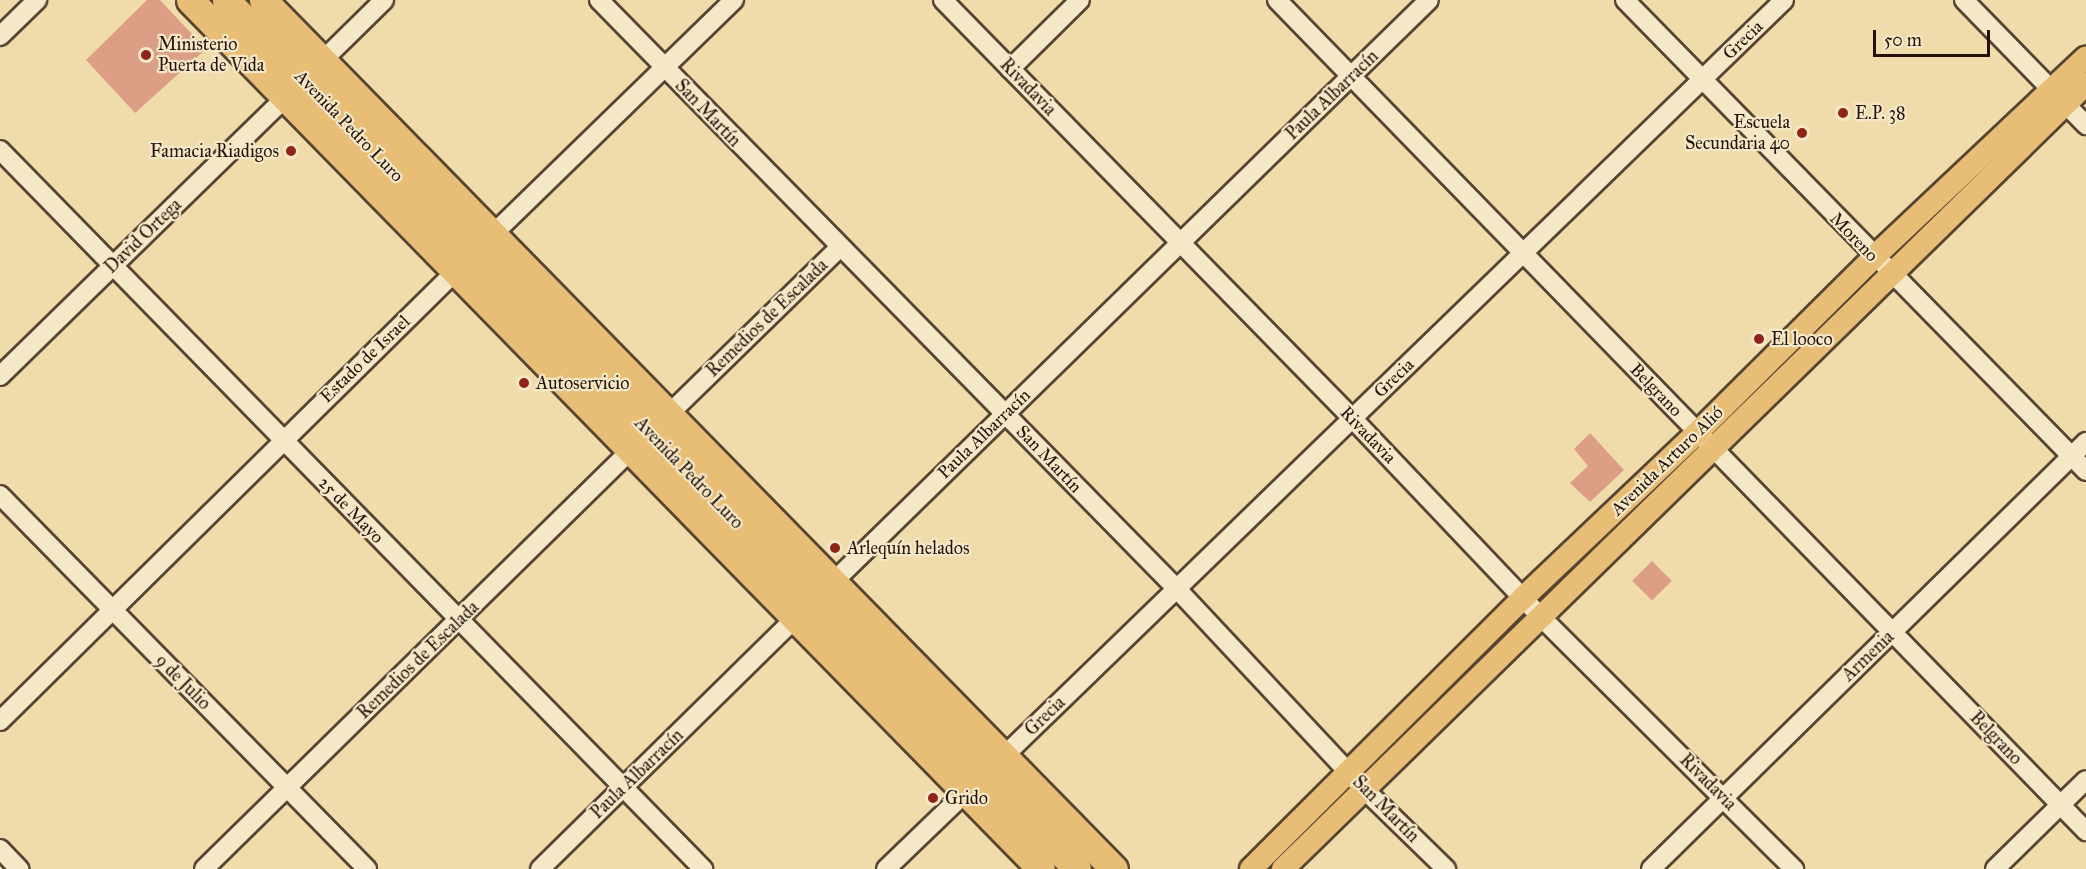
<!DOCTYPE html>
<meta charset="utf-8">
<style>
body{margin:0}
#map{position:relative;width:2086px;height:869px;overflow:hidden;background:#f0dcab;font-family:"IM FELL Great Primer",serif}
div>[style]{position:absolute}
.building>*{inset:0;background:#dc9f86;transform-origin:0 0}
.roads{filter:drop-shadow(2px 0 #574432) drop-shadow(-2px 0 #574432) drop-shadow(0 2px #574432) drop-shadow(0 -2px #574432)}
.minor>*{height:18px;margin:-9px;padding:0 9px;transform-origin:9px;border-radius:9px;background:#f5e8c8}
.major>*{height:22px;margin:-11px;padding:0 11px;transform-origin:11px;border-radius:11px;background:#e8be76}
.highway>*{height:27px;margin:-13.5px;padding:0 13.5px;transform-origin:13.5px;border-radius:13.5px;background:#e8be76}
.dots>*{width:16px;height:16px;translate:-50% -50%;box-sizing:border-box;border:3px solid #f5e8c8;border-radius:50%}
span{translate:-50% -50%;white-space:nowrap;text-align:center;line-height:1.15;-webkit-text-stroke:4.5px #f5e8c8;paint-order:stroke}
.street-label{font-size:18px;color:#24110a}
.poi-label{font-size:18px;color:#24110a}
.left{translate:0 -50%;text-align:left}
.right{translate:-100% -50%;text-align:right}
.scale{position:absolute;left:1873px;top:30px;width:117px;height:27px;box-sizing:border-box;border:3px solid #24110a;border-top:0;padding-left:8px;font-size:18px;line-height:21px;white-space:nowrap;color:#24110a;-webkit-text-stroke:4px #f5e8c8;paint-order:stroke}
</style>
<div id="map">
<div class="building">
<div style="clip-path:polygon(147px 0,160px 0,206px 49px,135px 113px,86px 60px)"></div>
<div style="clip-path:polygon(1590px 433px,1624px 470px,1590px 502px,1570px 483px,1588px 466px,1574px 449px)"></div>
<div style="left:1652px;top:561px;width:28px;height:28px;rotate:45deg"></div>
</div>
<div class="roads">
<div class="minor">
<div style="left:599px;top:0;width:824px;rotate:45.54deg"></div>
<div style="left:1176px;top:588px;width:275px;rotate:46.9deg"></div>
<div style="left:1364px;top:789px;width:115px;rotate:44.3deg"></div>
<div style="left:943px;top:0;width:585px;rotate:45.62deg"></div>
<div style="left:1352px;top:418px;width:273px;rotate:46.5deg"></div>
<div style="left:1540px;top:616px;width:359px;rotate:44.9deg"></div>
<div style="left:1277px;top:0;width:1160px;rotate:45.77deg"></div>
<div style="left:1625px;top:0;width:659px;rotate:45.61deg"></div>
<div style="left:1964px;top:0;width:175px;rotate:45.7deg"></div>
<div style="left:0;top:36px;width:52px;rotate:-44.2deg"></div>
<div style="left:322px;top:61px;width:87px;rotate:-44.5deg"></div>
<div style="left:1010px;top:69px;width:98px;rotate:-44.6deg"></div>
<div style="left:0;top:150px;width:1006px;rotate:45.64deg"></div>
<div style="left:486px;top:241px;width:346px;rotate:-44.2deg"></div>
<div style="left:0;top:376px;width:400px;rotate:-44.3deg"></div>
<div style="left:669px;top:414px;width:238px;rotate:-44.3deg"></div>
<div style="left:0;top:495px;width:524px;rotate:45.54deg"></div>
<div style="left:825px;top:590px;width:844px;rotate:-44.33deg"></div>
<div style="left:0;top:721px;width:649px;rotate:-44.63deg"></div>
<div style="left:1004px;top:756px;width:1086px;rotate:-44.1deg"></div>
<div style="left:0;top:849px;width:28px;rotate:46deg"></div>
<div style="left:204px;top:869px;width:598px;rotate:-44.46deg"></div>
<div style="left:540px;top:869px;width:368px;rotate:-44.5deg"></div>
<div style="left:886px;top:869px;width:111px;rotate:-43.9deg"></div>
<div style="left:1651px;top:869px;width:610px;rotate:-44.47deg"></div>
<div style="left:1995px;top:869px;width:127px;rotate:-44.4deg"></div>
</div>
<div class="major">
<div style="left:1251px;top:869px;width:384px;rotate:-44.9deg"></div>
<div style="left:1523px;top:598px;width:241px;rotate:-43.5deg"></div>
<div style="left:1698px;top:432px;width:248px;rotate:-44.8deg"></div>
<div style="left:1874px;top:257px;width:291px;rotate:-43.3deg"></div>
<div style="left:1283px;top:869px;width:1123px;rotate:-44.35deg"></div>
</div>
<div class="highway">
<div style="left:190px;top:0;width:1216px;rotate:45.6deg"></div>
<div style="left:226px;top:0;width:1216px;rotate:45.6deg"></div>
<div style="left:263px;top:0;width:1216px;rotate:45.6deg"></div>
</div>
</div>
<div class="dots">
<div style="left:146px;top:55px;background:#8f2418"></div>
<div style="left:1843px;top:113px;background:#8f2418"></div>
<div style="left:1802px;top:133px;background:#8f2418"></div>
<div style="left:291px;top:151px;background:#8f2418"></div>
<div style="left:1759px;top:339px;background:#8f2418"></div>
<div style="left:524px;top:383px;background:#8f2418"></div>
<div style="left:835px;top:548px;background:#8f2418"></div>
<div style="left:933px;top:798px;background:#8f2418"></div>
</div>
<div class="street-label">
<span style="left:1743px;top:40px;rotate:-44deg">Grecia</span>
<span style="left:1028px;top:87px;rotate:46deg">Rivadavia</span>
<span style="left:1332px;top:95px;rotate:-44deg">Paula Albarracín</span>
<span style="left:708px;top:113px;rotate:46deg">San Martín</span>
<span style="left:349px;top:126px;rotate:46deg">Avenida Pedro Luro</span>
<span style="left:143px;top:236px;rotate:-44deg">David Ortega</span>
<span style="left:1854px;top:237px;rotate:46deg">Moreno</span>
<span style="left:767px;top:318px;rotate:-44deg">Remedios de Escalada</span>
<span style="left:365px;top:359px;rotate:-44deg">Estado de Israel</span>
<span style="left:1394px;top:378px;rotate:-44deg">Grecia</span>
<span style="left:1656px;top:390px;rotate:46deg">Belgrano</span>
<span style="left:984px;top:434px;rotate:-44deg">Paula Albarracín</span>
<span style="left:1368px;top:435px;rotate:46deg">Rivadavia</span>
<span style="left:1049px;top:459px;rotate:46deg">San Martín</span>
<span style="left:1667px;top:461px;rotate:-44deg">Avenida Arturo Alió</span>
<span style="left:689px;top:473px;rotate:46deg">Avenida Pedro Luro</span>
<span style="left:351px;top:510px;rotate:46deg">25 de Mayo</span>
<span style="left:1868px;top:656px;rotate:-44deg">Armenia</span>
<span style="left:418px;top:660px;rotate:-44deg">Remedios de Escalada</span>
<span style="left:183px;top:682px;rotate:45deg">9 de Julio</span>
<span style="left:1045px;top:716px;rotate:-44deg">Grecia</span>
<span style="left:1996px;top:738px;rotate:46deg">Belgrano</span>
<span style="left:637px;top:774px;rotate:-44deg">Paula Albarracín</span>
<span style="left:1708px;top:782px;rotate:45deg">Rivadavia</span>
<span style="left:1386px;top:809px;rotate:45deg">San Martín</span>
</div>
<div class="poi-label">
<span class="left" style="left:158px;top:55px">Ministerio<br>Puerta de Vida</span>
<span class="left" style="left:1855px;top:113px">E.P. 38</span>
<span class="right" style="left:1790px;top:133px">Escuela<br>Secundaria 40</span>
<span class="right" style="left:279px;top:151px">Famacia Riadigos</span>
<span class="left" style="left:1771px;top:339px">El looco</span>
<span class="left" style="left:536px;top:383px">Autoservicio</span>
<span class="left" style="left:847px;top:548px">Arlequín helados</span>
<span class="left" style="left:945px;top:798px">Grido</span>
</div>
<div class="scale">50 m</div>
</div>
